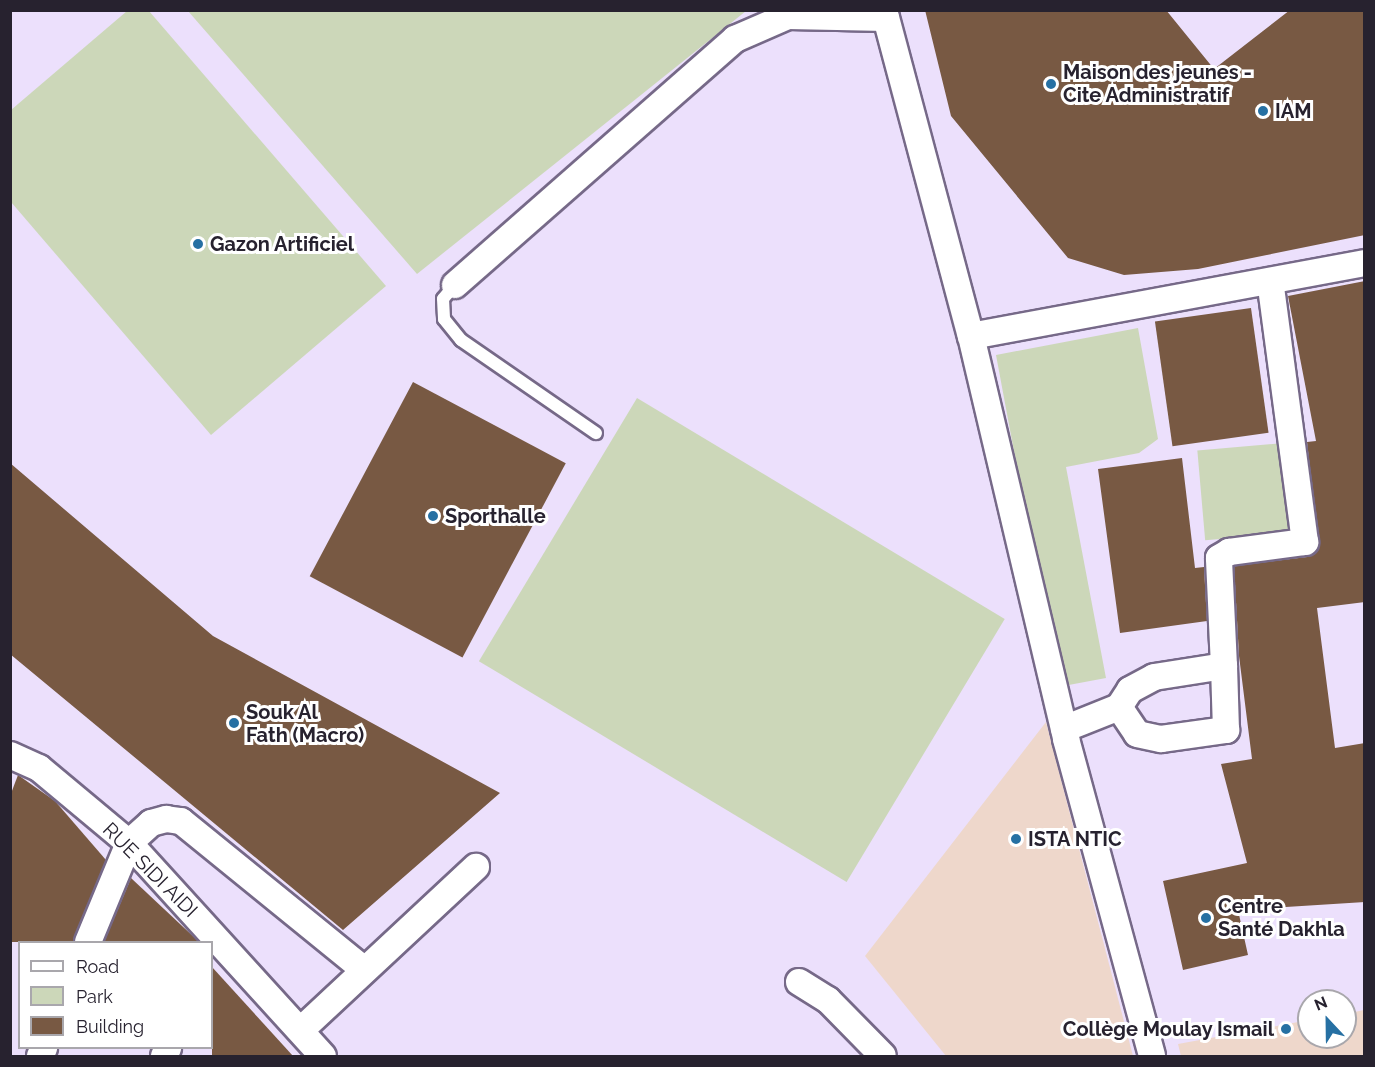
<!DOCTYPE html>
<meta charset="utf-8">
<style>
body{margin:0}
#map{position:relative;width:1375px;height:1067px;overflow:hidden;background:#ece0fc;font-family:Raleway,sans-serif}
div>[style]{position:absolute}
.education>*{inset:0;background:#eed7cb}
.green>*{inset:0;background:#ccd7b9;transform-origin:0 0}
.building>*{inset:0;background:#785943;transform-origin:0 0}
.roads{filter:drop-shadow(2px 0 #766988) drop-shadow(-2px 0 #766988) drop-shadow(0 2px #766988) drop-shadow(0 -2px #766988)}
.service>*{height:12px;margin:-6px;padding:0 6px;transform-origin:6px;border-radius:6px;background:#fff}
.minor>*{height:26px;margin:-13px;padding:0 13px;transform-origin:13px;border-radius:13px;background:#fff}
.dots>*{width:16px;height:16px;translate:-50% -50%;box-sizing:border-box;border:3px solid #fff;border-radius:50%}
span{translate:-50% -50%;white-space:nowrap;text-align:center;line-height:1.15;-webkit-text-stroke:6px #fff;paint-order:stroke}
.poi-label{font-size:20px;color:#27222f;font-weight:700}
.left{translate:0 -50%;text-align:left}
.right{translate:-100% -50%;text-align:right}
.street-label{font-size:20px;color:#27222f}
.frame{position:absolute;inset:0;border:12px solid #27222f;pointer-events:none}
.legend{position:absolute;left:18px;top:941px;width:195px;height:108px;box-sizing:border-box;background:#fff;border:2px solid #a9a7ac;margin:0;padding:8px 10px;list-style:none;font-size:18px;color:#27222f}
.legend li{display:flex;align-items:center;gap:12px;height:30px}
.legend b{width:30px;border:2px solid #a9a7ac}
.north{position:absolute;left:1297px;top:989px;width:60px;height:60px;box-sizing:border-box;background:#fff;border:2px solid #a9a7ac;border-radius:50%;rotate:338deg;font-size:16px;font-weight:700;line-height:24px;text-align:center;color:#27222f}
.north::after{content:'';display:block;margin:auto;width:21px;height:27px;background:#2670a3;clip-path:polygon(50% 0,100% 100%,50% 72%,0 100%)}
</style>
<div id="map">
<div class="education">
<div style="clip-path:polygon(1046px 722px,1133px 1056px,946px 1056px,865px 956px)"></div>
<div style="clip-path:polygon(1364px 1010px,1364px 1056px,1181px 1056px,1178px 1044px,1309px 1020px,1309px 1037px,1345px 1037px,1345px 1014px)"></div>
</div>
<div class="green">
<div style="clip-path:polygon(127px 11px,149px 11px,386px 286px,211px 435px,11px 202px,11px 110px)"></div>
<div style="clip-path:polygon(188px 11px,746px 11px,417px 274px)"></div>
<div style="clip-path:polygon(1138px 328px,1158px 439px,1139px 453px,1066px 467px,1106px 678px,1058px 687px,996px 355px)"></div>
<div style="left:637px;top:398px;width:429px;height:307px;rotate:31deg"></div>
<div style="left:1284px;top:443px;width:90px;height:87px;rotate:85deg"></div>
</div>
<div class="building">
<div style="clip-path:polygon(925px 10px,1166px 10px,1214px 69px,1290px 10px,1365px 10px,1365px 235px,1198px 269px,1124px 275px,1068px 258px,951px 116px)"></div>
<div style="clip-path:polygon(1365px 281px,1365px 602px,1317px 608px,1335px 748px,1365px 743px,1365px 902px,1238px 910px,1248px 955px,1183px 970px,1163px 881px,1247px 863px,1221px 764px,1252px 759px,1239px 656px,1234px 566px,1307px 557px,1319px 547px,1307px 442px,1316px 441px,1288px 296px)"></div>
<div style="left:1251px;top:308px;width:126px;height:97px;rotate:82deg"></div>
<div style="left:413px;top:382px;width:173px;height:220px;rotate:28deg"></div>
<div style="clip-path:polygon(1182px 458px,1195px 568px,1204px 567px,1207px 621px,1120px 633px,1098px 469px)"></div>
<div style="clip-path:polygon(10px 463px,213px 636px,500px 793px,343px 930px,10px 654px)"></div>
<div style="clip-path:polygon(18px 775px,55px 801px,106px 860px,73px 942px,10px 942px,10px 796px)"></div>
<div style="clip-path:polygon(131px 878px,196px 939px,199px 942px,104px 942px)"></div>
<div style="clip-path:polygon(212px 967px,293px 1056px,212px 1056px)"></div>
</div>
<div class="roads">
<div class="service">
<div style="left:455px;top:285px;width:18px;rotate:131deg"></div>
<div style="left:443px;top:299px;width:20px;rotate:87deg"></div>
<div style="left:444px;top:319px;width:27px;rotate:51deg"></div>
<div style="left:461px;top:340px;width:164px;rotate:34.6deg"></div>
</div>
<div class="minor">
<div style="left:884px;top:10px;width:337px;rotate:75.1deg"></div>
<div style="left:971px;top:336px;width:414px;rotate:76.7deg"></div>
<div style="left:1066px;top:739px;width:328px;rotate:74.8deg"></div>
<div style="left:455px;top:285px;width:373px;rotate:-41.3deg"></div>
<div style="left:735px;top:39px;width:58px;rotate:-23.5deg"></div>
<div style="left:788px;top:16px;width:98px;rotate:1.2deg"></div>
<div style="left:971px;top:336px;width:400px;rotate:-10.5deg"></div>
<div style="left:1119px;top:707px;width:32px;rotate:56deg"></div>
<div style="left:1137px;top:734px;width:25px;rotate:12deg"></div>
<div style="left:1161px;top:739px;width:66px;rotate:-7.9deg"></div>
<div style="left:1226px;top:730px;width:64px;rotate:-91.8deg"></div>
<div style="left:1064px;top:729px;width:59px;rotate:-21.8deg"></div>
<div style="left:1119px;top:707px;width:20px;rotate:-57deg"></div>
<div style="left:1130px;top:690px;width:27px;rotate:-28deg"></div>
<div style="left:1154px;top:677px;width:71px;rotate:-8.9deg"></div>
<div style="left:1224px;top:666px;width:108px;rotate:-92.7deg"></div>
<div style="left:1219px;top:558px;width:12px;rotate:-31deg"></div>
<div style="left:1229px;top:552px;width:77px;rotate:-7.5deg"></div>
<div style="left:1305px;top:542px;width:263px;rotate:-97.6deg"></div>
<div style="left:10px;top:755px;width:32px;rotate:24deg"></div>
<div style="left:39px;top:768px;width:117px;rotate:39.8deg"></div>
<div style="left:129px;top:843px;width:288px;rotate:47.7deg"></div>
<div style="left:88px;top:942px;width:107px;rotate:-67.5deg"></div>
<div style="left:129px;top:843px;width:30px;rotate:-42deg"></div>
<div style="left:151px;top:823px;width:16px;rotate:-15deg"></div>
<div style="left:166px;top:819px;width:15px;rotate:8deg"></div>
<div style="left:181px;top:821px;width:235px;rotate:39.1deg"></div>
<div style="left:799px;top:982px;width:34px;rotate:32deg"></div>
<div style="left:828px;top:1000px;width:78px;rotate:45.5deg"></div>
<div style="left:302px;top:1029px;width:238px;rotate:-43deg"></div>
<div style="left:40px;top:1056px;width:9px;rotate:-63deg"></div>
<div style="left:164px;top:1056px;width:9px;rotate:-63deg"></div>
</div>
</div>
<div class="dots">
<div style="left:1051px;top:84px;background:#2670a3"></div>
<div style="left:1263px;top:111px;background:#2670a3"></div>
<div style="left:198px;top:244px;background:#2670a3"></div>
<div style="left:433px;top:516px;background:#2670a3"></div>
<div style="left:234px;top:723px;background:#2670a3"></div>
<div style="left:1016px;top:839px;background:#2670a3"></div>
<div style="left:1206px;top:918px;background:#2670a3"></div>
<div style="left:1286px;top:1029px;background:#2670a3"></div>
</div>
<div class="poi-label">
<span class="left" style="left:1063px;top:84px">Maison des jeunes -<br>Cite Administratif</span>
<span class="left" style="left:1275px;top:111px">IAM</span>
<span class="left" style="left:210px;top:244px">Gazon Artificiel</span>
<span class="left" style="left:445px;top:516px">Sporthalle</span>
<span class="left" style="left:246px;top:724px">Souk Al<br>Fath (Macro)</span>
<span class="left" style="left:1028px;top:839px">ISTA NTIC</span>
<span class="left" style="left:1218px;top:918px">Centre<br>Santé Dakhla</span>
<span class="right" style="left:1274px;top:1029px">Collège Moulay Ismail</span>
</div>
<div class="street-label">
<span style="left:150px;top:870px;rotate:45deg">RUE SIDI AIDI</span>
</div>
<div class="frame"></div>
<ul class="legend">
<li><b style="height:8px;background:#fff"></b>Road</li>
<li><b style="height:16px;background:#ccd7b9"></b>Park</li>
<li><b style="height:16px;background:#785943"></b>Building</li>
</ul>
<div class="north">N</div>
</div>
